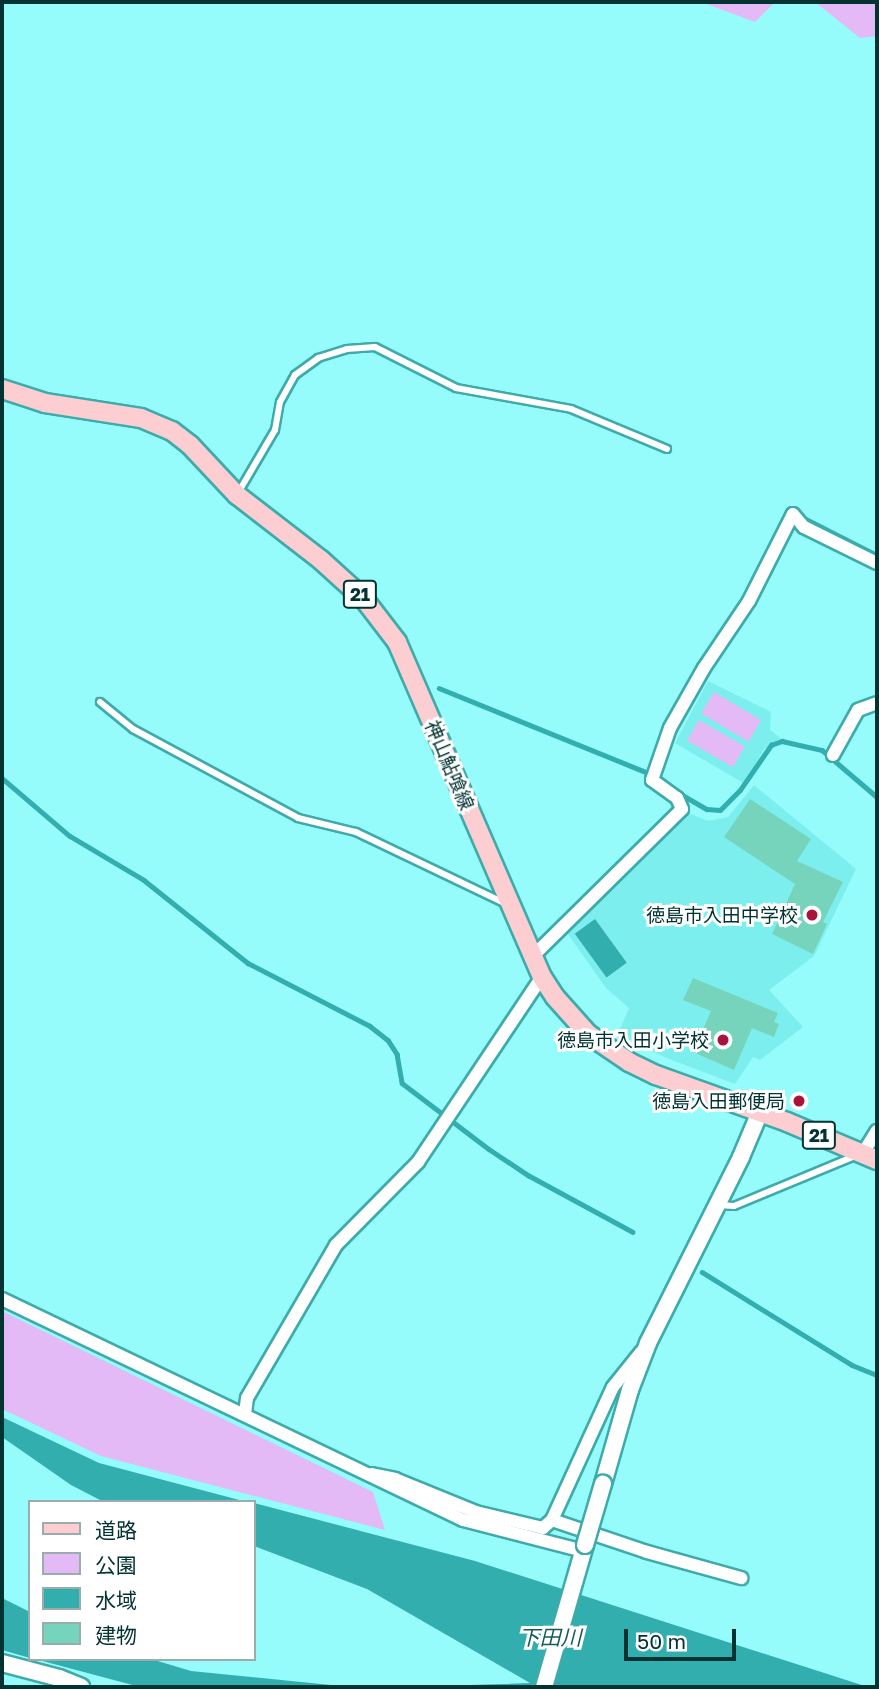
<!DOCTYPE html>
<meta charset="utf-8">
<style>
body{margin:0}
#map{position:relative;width:879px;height:1689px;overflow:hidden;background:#95fbfb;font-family:"Golos Text","Noto Sans JP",sans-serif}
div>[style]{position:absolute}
.built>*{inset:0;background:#7deeee}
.green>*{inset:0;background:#e3baf5;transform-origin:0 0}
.water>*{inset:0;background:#32aeae;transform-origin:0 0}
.stream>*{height:4.5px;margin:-2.25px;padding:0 2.25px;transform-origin:2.25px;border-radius:2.25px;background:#32aeae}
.building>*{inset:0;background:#77d4bc}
.roads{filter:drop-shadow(2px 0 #3faaaa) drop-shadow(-2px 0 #3faaaa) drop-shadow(0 2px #3faaaa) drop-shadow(0 -2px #3faaaa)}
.lane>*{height:6px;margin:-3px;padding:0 3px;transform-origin:3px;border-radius:3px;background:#fff}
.street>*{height:12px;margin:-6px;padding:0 6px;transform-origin:6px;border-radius:6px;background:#fff}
.secondary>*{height:16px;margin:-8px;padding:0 8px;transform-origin:8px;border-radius:8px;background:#fff}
.primary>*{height:18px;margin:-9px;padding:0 9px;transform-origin:9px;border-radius:9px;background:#fdced1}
.bridges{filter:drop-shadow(2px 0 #3faaaa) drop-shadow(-2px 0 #3faaaa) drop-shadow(0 2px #3faaaa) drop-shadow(0 -2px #3faaaa)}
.secondary-bridge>*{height:16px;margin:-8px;padding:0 8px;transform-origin:8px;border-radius:8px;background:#fff}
.dots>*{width:19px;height:19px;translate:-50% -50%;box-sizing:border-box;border:4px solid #fff;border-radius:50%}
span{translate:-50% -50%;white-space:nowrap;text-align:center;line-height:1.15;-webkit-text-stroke:6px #fff;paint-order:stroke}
.shield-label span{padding:2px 5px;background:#fff;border:2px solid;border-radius:5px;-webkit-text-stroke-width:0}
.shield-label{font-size:18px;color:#023232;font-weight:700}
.street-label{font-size:19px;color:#023232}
.poi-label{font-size:19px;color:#023232}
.right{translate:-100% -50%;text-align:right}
.water-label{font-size:21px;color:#175a5a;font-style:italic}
.frame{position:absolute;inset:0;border:4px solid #023232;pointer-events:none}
.legend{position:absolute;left:28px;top:1500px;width:228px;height:161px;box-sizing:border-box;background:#fff;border:2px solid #9aadad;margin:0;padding:9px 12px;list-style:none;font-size:21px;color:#023232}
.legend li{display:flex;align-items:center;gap:14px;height:35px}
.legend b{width:35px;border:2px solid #9aadad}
.scale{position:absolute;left:624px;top:1629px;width:112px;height:32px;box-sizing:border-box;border:4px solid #023232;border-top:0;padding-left:9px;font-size:21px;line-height:24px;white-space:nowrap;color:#023232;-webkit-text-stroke:5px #fff;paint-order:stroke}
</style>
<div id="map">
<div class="built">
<div style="clip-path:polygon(708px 681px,771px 712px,770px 730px,781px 738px,764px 749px,745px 784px,675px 743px)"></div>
<div style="clip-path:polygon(754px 785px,856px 869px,814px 956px,769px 990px,803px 1027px,760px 1060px,753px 1057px,735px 1084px,664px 1057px,618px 1034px,629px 1008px,606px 988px,565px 930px,674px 822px,691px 814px,708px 821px,728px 817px)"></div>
</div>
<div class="green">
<div style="clip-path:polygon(701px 2px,775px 2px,755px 22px)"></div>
<div style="clip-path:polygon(815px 2px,877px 2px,877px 36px,860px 38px)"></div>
<div style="left:714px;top:692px;width:55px;height:25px;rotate:31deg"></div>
<div style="left:699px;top:720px;width:53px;height:24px;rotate:30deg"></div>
<div style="clip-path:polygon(2px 1311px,373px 1492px,385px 1530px,101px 1456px,2px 1409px)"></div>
</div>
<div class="water">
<div style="left:595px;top:919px;width:54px;height:25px;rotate:54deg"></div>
<div style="clip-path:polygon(2px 1417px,99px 1463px,247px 1502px,104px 1502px,71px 1485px,2px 1437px)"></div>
<div style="clip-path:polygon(254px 1503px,475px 1561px,868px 1687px,407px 1687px,530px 1683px,367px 1589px,254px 1546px)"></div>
<div style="clip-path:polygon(2px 1598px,30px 1612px,30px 1658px,2px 1650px)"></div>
<div style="clip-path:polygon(35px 1659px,151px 1659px,191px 1671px,351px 1687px,140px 1687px)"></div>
</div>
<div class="stream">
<div style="left:806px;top:519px;width:80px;rotate:26.9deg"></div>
<div style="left:439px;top:688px;width:229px;rotate:22.1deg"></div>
<div style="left:2px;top:778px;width:89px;rotate:40.5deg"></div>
<div style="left:70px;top:836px;width:86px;rotate:30.7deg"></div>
<div style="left:144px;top:880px;width:133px;rotate:38.6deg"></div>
<div style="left:248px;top:963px;width:137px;rotate:27.3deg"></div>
<div style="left:370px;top:1026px;width:23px;rotate:38deg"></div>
<div style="left:388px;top:1040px;width:17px;rotate:57deg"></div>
<div style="left:397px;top:1054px;width:29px;rotate:80deg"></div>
<div style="left:402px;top:1083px;width:109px;rotate:37.2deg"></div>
<div style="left:489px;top:1149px;width:47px;rotate:33.7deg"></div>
<div style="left:528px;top:1175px;width:119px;rotate:28.5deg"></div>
<div style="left:679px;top:793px;width:32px;rotate:30deg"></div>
<div style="left:707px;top:809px;width:13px;rotate:4deg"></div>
<div style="left:720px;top:810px;width:28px;rotate:-45deg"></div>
<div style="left:740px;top:790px;width:55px;rotate:-55.4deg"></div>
<div style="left:771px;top:745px;width:12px;rotate:-20deg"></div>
<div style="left:782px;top:741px;width:41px;rotate:12.7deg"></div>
<div style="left:822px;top:750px;width:72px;rotate:40.5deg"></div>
<div style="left:702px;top:1272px;width:176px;rotate:31.8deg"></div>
<div style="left:852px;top:1365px;width:27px;rotate:22deg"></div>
</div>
<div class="building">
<div style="clip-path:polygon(750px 799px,811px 839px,797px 861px,843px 882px,823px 922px,827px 924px,813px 954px,772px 934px,795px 884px,724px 837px)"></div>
<div style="clip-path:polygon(693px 978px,778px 1013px,774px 1022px,779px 1024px,774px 1037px,752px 1028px,734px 1070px,693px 1052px,711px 1011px,683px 1000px)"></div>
</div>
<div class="roads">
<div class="lane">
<div style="left:238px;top:493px;width:73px;rotate:-59.6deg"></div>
<div style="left:275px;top:430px;width:28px;rotate:-80deg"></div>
<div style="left:280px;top:402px;width:31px;rotate:-61deg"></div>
<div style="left:295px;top:375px;width:29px;rotate:-36deg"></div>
<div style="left:318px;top:358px;width:30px;rotate:-17deg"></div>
<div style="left:347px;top:349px;width:28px;rotate:-4deg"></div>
<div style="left:375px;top:347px;width:91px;rotate:26.8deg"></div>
<div style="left:456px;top:388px;width:117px;rotate:10.3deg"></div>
<div style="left:571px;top:409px;width:104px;rotate:22.6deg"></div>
<div style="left:100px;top:702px;width:43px;rotate:39.3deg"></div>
<div style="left:133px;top:729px;width:187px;rotate:28.3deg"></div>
<div style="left:298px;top:818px;width:60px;rotate:13.6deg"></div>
<div style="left:356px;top:832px;width:166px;rotate:25.6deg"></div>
<div style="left:718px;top:1205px;width:16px;rotate:4deg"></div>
<div style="left:734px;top:1206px;width:131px;rotate:-22.5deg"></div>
</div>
<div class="street">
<div style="left:833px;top:755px;width:51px;rotate:-60.9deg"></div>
<div style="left:858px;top:710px;width:20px;rotate:-20deg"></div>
<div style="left:533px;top:956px;width:209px;rotate:-44.6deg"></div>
<div style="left:682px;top:809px;width:12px;rotate:-114deg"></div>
<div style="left:677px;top:798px;width:31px;rotate:-144deg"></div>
<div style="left:652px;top:780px;width:55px;rotate:-70.9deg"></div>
<div style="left:670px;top:728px;width:69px;rotate:-60.5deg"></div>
<div style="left:704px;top:668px;width:81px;rotate:-56.1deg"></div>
<div style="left:749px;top:601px;width:97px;rotate:-63.2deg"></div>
<div style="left:793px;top:514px;width:17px;rotate:50deg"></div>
<div style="left:804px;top:527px;width:81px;rotate:26.3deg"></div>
<div style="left:863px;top:1153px;width:26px;rotate:-58deg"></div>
<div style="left:2px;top:1299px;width:511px;rotate:25.61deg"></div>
<div style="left:463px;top:1520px;width:125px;rotate:14.4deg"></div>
<div style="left:245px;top:1414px;width:16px;rotate:-83deg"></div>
<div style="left:247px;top:1398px;width:177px;rotate:-59.8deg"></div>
<div style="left:336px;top:1245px;width:117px;rotate:-45.3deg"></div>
<div style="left:418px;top:1162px;width:223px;rotate:-56.2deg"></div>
<div style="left:372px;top:1474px;width:24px;rotate:12deg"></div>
<div style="left:395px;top:1479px;width:87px;rotate:22.2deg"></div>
<div style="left:476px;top:1512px;width:69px;rotate:13.4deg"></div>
<div style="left:543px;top:1528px;width:12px;rotate:-42deg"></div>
<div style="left:552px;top:1520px;width:100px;rotate:18.6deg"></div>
<div style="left:647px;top:1552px;width:98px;rotate:15.5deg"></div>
<div style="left:552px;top:1520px;width:146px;rotate:-65.4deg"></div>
<div style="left:613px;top:1387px;width:45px;rotate:-51.3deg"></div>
</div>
<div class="secondary">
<div style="left:603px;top:1484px;width:98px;rotate:-74deg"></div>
<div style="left:630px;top:1390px;width:50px;rotate:-69deg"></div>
<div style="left:648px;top:1343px;width:208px;rotate:-63.4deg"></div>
<div style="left:741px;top:1157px;width:49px;rotate:-67.1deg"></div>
<div style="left:2px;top:1663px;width:59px;rotate:14.7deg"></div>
<div style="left:59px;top:1678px;width:24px;rotate:22deg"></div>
<div style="left:544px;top:1687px;width:148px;rotate:-73.9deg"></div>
</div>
<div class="primary">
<div style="left:2px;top:389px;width:45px;rotate:18deg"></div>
<div style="left:45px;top:403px;width:97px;rotate:8.9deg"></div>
<div style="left:141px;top:418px;width:34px;rotate:23deg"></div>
<div style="left:172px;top:431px;width:23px;rotate:38deg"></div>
<div style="left:190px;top:445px;width:69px;rotate:46.8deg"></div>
<div style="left:237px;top:495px;width:106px;rotate:37.7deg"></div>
<div style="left:321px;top:560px;width:58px;rotate:42.2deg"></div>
<div style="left:364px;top:599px;width:54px;rotate:52.5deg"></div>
<div style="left:397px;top:642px;width:365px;rotate:66.6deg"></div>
<div style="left:542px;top:977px;width:24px;rotate:57deg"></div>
<div style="left:555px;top:997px;width:50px;rotate:48.3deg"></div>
<div style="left:588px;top:1034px;width:50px;rotate:34.3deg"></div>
<div style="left:629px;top:1062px;width:30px;rotate:26deg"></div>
<div style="left:656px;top:1075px;width:139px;rotate:19.7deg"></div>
<div style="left:787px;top:1122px;width:98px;rotate:22.9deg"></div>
</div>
</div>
<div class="bridges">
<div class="secondary-bridge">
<div style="left:585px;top:1545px;width:64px;rotate:-73.6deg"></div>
</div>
</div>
<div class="dots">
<div style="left:812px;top:915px;background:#aa133a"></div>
<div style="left:723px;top:1040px;background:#aa133a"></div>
<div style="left:799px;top:1101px;background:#aa133a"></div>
</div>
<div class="shield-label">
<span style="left:360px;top:594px">21</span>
<span style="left:819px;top:1135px">21</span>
</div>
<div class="street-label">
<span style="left:450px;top:765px;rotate:67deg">神山鮎喰線</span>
</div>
<div class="poi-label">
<span class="right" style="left:798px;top:915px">徳島市入田中学校</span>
<span class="right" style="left:709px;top:1040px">徳島市入田小学校</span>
<span class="right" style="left:785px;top:1101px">徳島入田郵便局</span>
</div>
<div class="water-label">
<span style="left:550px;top:1637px">下田川</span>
</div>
<div class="frame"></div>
<ul class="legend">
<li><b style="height:9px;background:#fdced1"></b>道路</li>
<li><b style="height:19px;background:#e3baf5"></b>公園</li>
<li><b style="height:19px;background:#32aeae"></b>水域</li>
<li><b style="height:19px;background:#77d4bc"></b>建物</li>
</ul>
<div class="scale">50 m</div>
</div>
